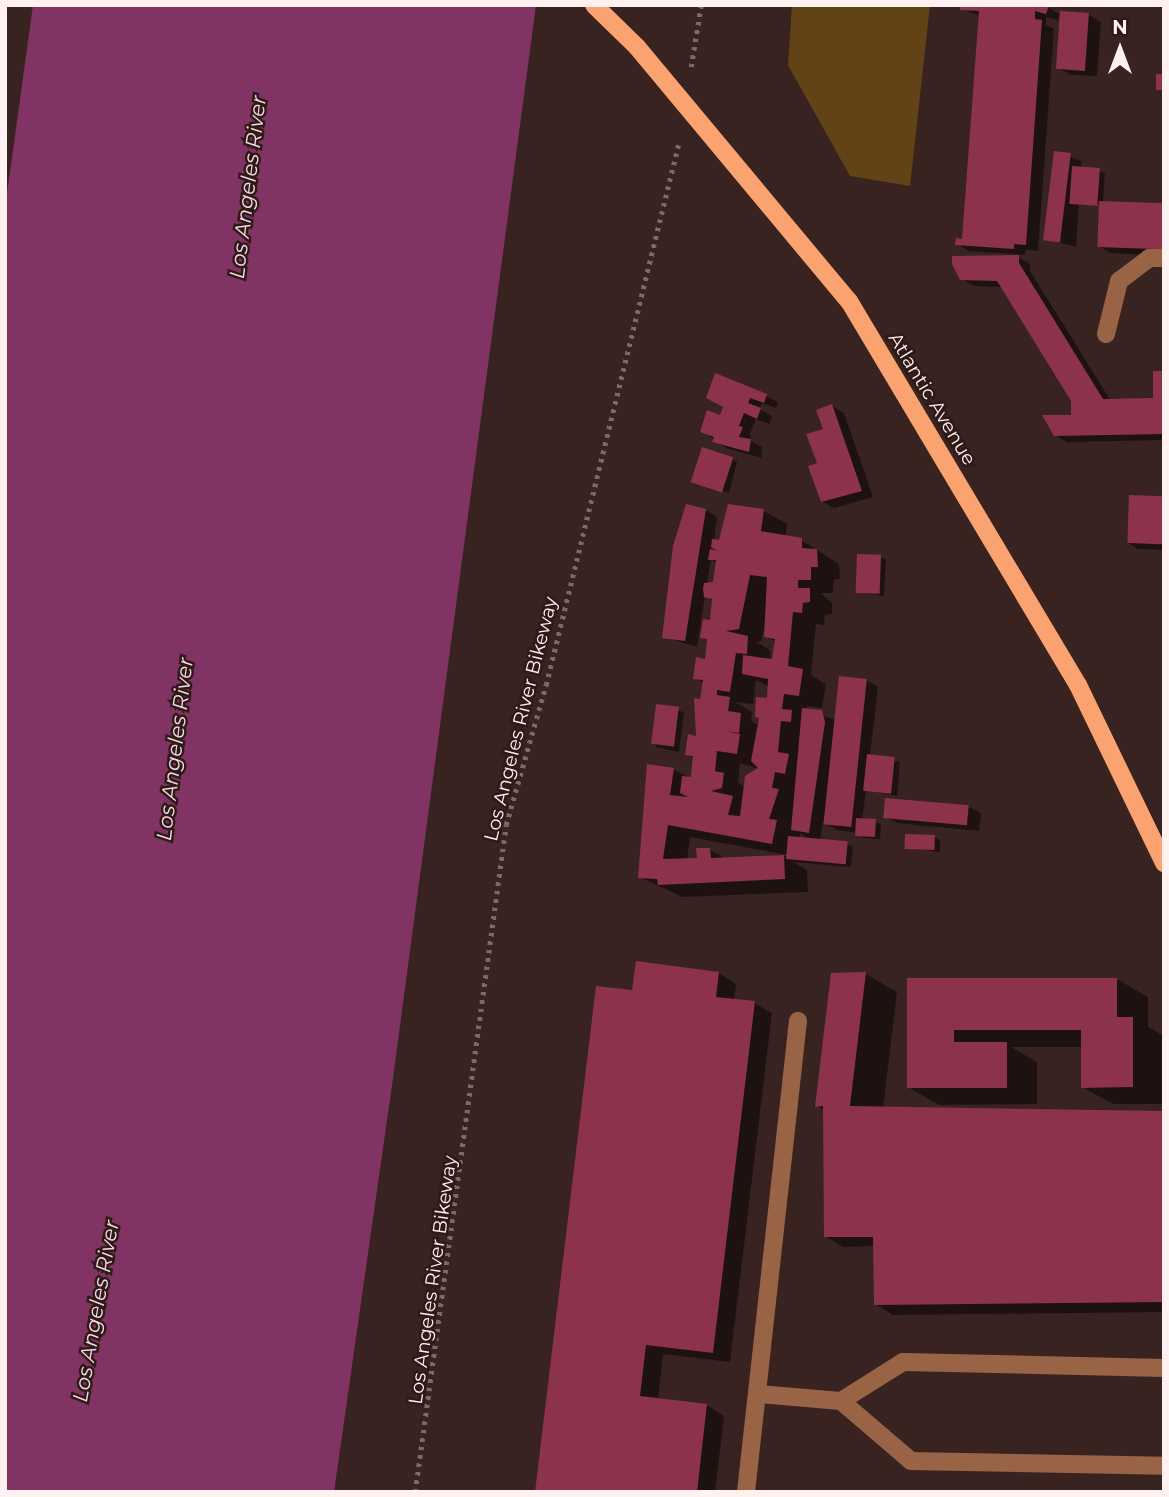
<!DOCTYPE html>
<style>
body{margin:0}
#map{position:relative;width:1169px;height:1497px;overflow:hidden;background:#392320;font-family:Montserrat,sans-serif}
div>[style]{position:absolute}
.green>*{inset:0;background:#624317}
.water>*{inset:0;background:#813363}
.shadow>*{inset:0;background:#0007;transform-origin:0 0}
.building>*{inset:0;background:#8c334b;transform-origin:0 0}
.path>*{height:4.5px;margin-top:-2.25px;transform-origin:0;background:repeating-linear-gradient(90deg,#7d6a67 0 3.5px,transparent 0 8.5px)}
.service>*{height:18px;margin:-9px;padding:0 9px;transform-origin:9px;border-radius:9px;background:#996445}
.primary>*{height:18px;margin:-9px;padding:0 9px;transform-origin:9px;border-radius:9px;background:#fba370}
.primary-bridge>*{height:18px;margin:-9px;padding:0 9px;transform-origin:9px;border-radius:9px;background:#fba370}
span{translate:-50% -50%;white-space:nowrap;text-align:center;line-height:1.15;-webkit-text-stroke:5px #2f1a17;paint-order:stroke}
.street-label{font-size:19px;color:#fef1ef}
.water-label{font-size:21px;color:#f2dbe7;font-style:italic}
.frame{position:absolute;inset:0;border:7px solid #fef1ef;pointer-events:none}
.north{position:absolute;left:1085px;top:14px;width:70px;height:70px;-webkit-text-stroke:5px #2f1a17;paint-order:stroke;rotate:0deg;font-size:19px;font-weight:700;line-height:28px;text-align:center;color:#fef1ef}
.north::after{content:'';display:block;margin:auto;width:24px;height:32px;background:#fef1ef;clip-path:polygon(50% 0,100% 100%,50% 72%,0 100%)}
</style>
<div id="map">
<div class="green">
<div style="clip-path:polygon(792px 5px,930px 5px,910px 186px,850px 176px,788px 65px)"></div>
</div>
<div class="water">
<div style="clip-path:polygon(33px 5px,536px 5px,393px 1078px,334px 1492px,5px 1492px,5px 208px)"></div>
</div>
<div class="shadow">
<div style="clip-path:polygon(1043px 5px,1060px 14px,1058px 20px,1046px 17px,1046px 25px,1054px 29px,1038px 251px,1026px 250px,1025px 255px,969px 251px,957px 244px,964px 241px,980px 16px,962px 9px)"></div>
<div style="clip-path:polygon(1089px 15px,1101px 22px,1097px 76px,1071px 75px,1059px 68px)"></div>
<div style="clip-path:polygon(1056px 153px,1082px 161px,1081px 168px,1105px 173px,1103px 202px,1164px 205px,1164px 256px,1110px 253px,1099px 246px,1100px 207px,1106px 204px,1079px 202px,1076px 247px,1050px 240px)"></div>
<div style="clip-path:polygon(1016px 256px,1030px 264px,1030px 271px,1111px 401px,1154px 400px,1164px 373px,1164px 440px,1067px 442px,1055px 435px,1073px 417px,1073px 401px,1002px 287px,974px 286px,962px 279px)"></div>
<div style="clip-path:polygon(766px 396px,778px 402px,776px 408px,762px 403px,759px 409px,772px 416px,769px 424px,756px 419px,750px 433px,751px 441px,762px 447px,761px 458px,726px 448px,702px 431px,721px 417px,725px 407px,708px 397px)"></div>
<div style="clip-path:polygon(832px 406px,844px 413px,873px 497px,834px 508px,822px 501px,819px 464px)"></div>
<div style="clip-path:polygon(732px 459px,737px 462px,729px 493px,692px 481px)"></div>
<div style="clip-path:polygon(1164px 498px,1164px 550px,1138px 549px,1126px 542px)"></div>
<div style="clip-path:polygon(evenodd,729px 506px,764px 511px,787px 524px,785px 537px,801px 540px,839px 564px,840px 579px,834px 579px,833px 593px,821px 593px,832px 603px,832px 614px,825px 615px,824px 625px,816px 624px,811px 675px,826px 684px,822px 708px,807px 706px,806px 710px,836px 720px,866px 680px,878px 687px,870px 756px,900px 762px,897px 796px,866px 790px,862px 820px,881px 824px,880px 839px,863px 838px,857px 833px,837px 830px,823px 822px,820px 840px,853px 846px,851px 867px,793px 862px,807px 870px,808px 892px,682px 897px,640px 877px,673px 769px,692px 779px,695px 758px,687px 754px,697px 738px,704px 683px,695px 678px,706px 661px,709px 641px,702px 637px,711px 622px,714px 601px,705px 596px,697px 647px,664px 637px,706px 510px,717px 517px,714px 541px,721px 542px,729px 506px,713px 546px,725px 553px,712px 551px,713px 546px,729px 506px,711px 559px,717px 563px,715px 583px,707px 584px,711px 559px,729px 506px,765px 626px,766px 636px,776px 642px,774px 661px,770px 660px,770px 650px,756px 642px,761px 641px,765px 626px,729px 506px,756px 680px,770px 687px,760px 726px,751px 721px,752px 712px,735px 702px,753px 704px,756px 680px,729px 506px,740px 763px,760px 769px,745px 787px,738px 782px,740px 763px,729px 506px,800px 833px,811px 840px,799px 838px,800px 833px,729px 506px,690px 837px,787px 855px,786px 856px,726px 859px,710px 850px,698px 860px,687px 860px,690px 837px)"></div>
<div style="clip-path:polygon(881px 557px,886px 560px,884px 596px,856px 592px)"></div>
<div style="left:1163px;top:585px;width:1px;height:39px"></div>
<div style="clip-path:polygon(658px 706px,684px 712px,679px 752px,656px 747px)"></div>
<div style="clip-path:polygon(969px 807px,981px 813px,979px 831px,897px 823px,886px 817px)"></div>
<div style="clip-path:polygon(935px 837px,940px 840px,940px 852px,906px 848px)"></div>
<div style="clip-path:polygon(719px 973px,736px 984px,734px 1001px,754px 1003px,772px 1013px,730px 1362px,663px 1354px,658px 1400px,707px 1405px,724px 1416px,715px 1492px,537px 1492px,634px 992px)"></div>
<div style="clip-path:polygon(866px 974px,897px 992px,883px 1109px,1164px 1113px,1164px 1312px,893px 1315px,875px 1304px,875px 1246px,843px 1247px,825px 1236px,824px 1110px,817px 1106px)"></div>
<div style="clip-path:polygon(1117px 979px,1148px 997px,1148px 1027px,1164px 1036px,1164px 1104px,1113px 1104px,1082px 1087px,1082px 1047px,1011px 1047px,1037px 1062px,1037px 1104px,939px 1105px,908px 1087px,908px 980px)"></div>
</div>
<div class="building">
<div style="clip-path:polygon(960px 5px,1049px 5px,1046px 14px,1035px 11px,1035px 19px,1042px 20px,1026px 245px,1014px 244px,1014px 249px,955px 245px,956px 238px,962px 239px,979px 11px,960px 10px)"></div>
<div style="left:1060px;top:11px;width:29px;height:58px;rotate:4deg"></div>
<div style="left:1156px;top:74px;width:8px;height:16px"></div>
<div style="left:1054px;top:151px;width:17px;height:90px;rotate:7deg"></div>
<div style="left:1072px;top:166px;width:28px;height:38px;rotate:4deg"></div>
<div style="left:1099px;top:201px;width:65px;height:46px;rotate:2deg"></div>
<div style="clip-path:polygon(1019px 255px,1019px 263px,1103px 399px,1153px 398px,1153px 371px,1164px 371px,1164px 434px,1054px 436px,1042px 415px,1071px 415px,1071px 401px,997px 281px,960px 280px,952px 264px,952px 256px)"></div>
<div style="clip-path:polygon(715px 373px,767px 394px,764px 403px,750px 398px,748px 403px,761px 408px,757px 419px,744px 413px,739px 426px,743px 427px,739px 437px,751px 439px,749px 452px,712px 442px,714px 437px,700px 432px,707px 410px,720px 415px,723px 407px,706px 398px)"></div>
<div style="clip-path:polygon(832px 404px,862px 491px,821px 502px,808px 466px,817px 463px,806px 434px,823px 429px,816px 410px)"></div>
<div style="left:702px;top:447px;width:33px;height:37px;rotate:18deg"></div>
<div style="left:1129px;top:495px;width:35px;height:48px;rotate:2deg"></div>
<div style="clip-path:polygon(686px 504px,706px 509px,685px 641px,662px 638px,673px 546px)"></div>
<div style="clip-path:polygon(evenodd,728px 504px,764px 509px,761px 531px,802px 538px,802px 548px,817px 549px,818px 567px,811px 567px,811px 580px,798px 580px,798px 588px,810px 588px,810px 602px,803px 603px,802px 613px,793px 612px,788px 666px,803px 669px,799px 696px,784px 694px,782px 709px,792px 710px,791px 722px,781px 721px,778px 752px,789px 754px,785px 774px,775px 772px,772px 788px,779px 789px,769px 819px,777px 820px,772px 844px,668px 825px,663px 859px,697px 858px,696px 848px,710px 848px,711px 858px,784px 855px,785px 879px,658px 885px,657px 879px,638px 878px,647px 764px,674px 768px,670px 795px,688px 797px,680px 793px,682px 776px,691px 777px,693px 756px,685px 755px,688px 734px,696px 736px,694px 698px,700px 699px,703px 680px,693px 679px,696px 657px,705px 659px,707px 639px,700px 638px,703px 619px,710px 620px,712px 599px,704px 597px,703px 589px,704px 583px,713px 582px,716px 560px,708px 560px,710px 549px,718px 551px,711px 547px,712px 539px,719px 540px,728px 504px,750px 575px,767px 577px,764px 637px,775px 639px,772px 659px,743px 655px,742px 674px,768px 679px,767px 698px,756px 697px,755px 717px,759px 718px,751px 761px,758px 768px,745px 776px,740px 816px,728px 815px,733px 796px,711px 791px,722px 788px,724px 773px,715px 771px,717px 751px,737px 754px,740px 734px,724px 731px,739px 733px,741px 713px,728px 711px,730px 697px,717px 695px,717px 690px,730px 692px,736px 653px,747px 654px,748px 636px,726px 631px,739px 629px,750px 575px)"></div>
<div style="left:857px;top:554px;width:24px;height:39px;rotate:2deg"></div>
<div style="left:839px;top:676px;width:28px;height:149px;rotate:6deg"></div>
<div style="left:656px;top:704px;width:23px;height:40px;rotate:7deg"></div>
<div style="clip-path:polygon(802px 708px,822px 710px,825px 722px,809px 833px,791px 830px)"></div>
<div style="left:867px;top:754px;width:28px;height:37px;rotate:6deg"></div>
<div style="left:885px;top:798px;width:84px;height:20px;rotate:5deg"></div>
<div style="left:856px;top:818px;width:20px;height:18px;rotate:3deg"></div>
<div style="left:905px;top:834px;width:30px;height:15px;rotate:2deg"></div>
<div style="left:788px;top:836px;width:60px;height:23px;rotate:5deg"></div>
<div style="clip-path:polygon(636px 961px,719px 972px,716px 997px,755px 1001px,713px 1353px,646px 1345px,640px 1396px,707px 1404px,697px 1492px,535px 1492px,596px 986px,632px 990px)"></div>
<div style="clip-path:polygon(866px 972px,850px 1106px,1164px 1111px,1164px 1302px,874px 1305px,873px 1237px,824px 1237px,823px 1106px,815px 1107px,831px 973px)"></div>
<div style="clip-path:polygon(907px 978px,1117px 978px,1117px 1017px,1133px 1017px,1133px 1087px,1081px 1088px,1081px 1030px,954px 1030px,954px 1042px,1007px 1042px,1007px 1088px,907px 1088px)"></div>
</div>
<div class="path">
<div style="left:691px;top:67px;width:63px;rotate:-80.8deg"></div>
<div style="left:415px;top:1492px;width:673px;rotate:-82.23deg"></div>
<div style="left:506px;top:825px;width:146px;rotate:-74.1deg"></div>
<div style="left:546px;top:685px;width:559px;rotate:-76.24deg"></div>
</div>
<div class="service">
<div style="left:1106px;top:334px;width:55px;rotate:-76.2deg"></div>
<div style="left:1119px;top:281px;width:38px;rotate:-37deg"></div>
<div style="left:1149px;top:258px;width:15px"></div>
<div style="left:760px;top:1394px;width:81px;rotate:4.9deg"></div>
<div style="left:841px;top:1401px;width:73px;rotate:-32.2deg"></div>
<div style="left:903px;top:1362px;width:261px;rotate:1.3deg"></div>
<div style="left:841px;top:1401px;width:92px;rotate:40.6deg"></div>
<div style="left:911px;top:1461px;width:253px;rotate:1.1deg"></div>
<div style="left:746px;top:1492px;width:474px;rotate:-83.7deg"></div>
</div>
<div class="primary">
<div style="left:849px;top:301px;width:447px;rotate:59.2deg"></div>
<div style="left:1078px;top:685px;width:198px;rotate:64.2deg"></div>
</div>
<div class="primary-bridge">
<div style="left:594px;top:5px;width:60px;rotate:44.3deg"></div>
<div style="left:637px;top:47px;width:331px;rotate:50.2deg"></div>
</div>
<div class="street-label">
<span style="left:932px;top:399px;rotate:59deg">Atlantic Avenue</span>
<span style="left:521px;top:719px;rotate:-76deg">Los Angeles River Bikeway</span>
<span style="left:433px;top:1280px;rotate:-82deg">Los Angeles River Bikeway</span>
</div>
<div class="water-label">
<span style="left:248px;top:187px;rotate:-83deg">Los Angeles River</span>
<span style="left:175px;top:749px;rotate:-83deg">Los Angeles River</span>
<span style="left:96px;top:1311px;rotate:-80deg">Los Angeles River</span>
</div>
<div class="frame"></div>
<div class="north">N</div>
</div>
